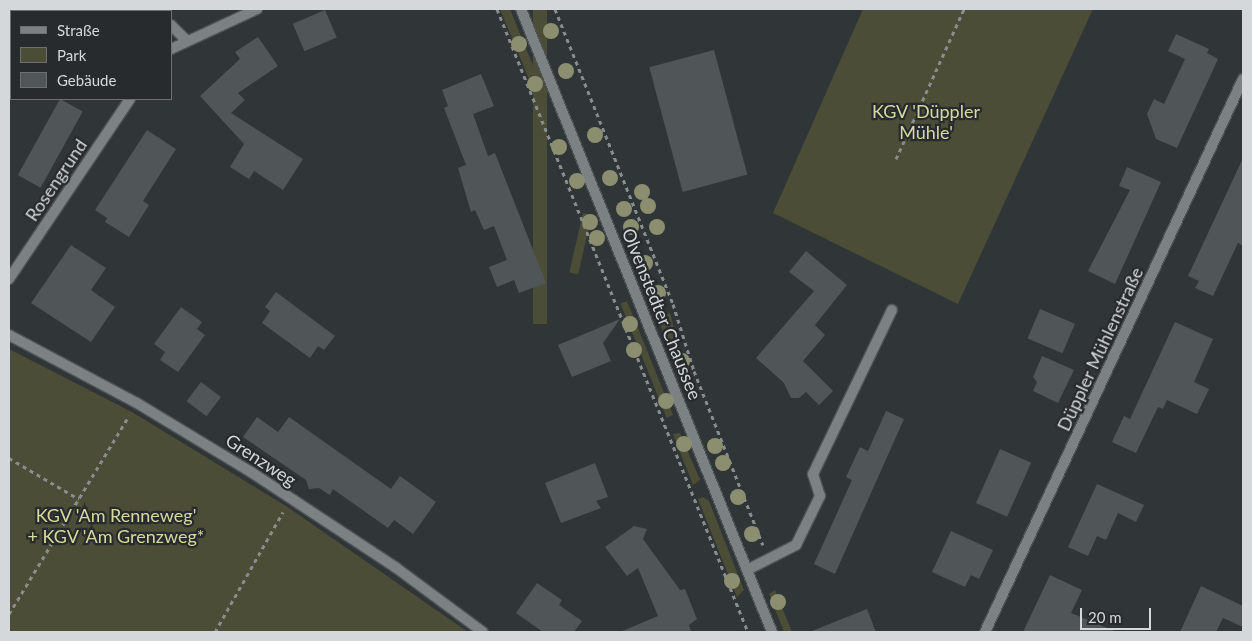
<!DOCTYPE html>
<meta charset="utf-8">
<style>
body{margin:0}
#map{position:relative;width:1252px;height:641px;overflow:hidden;background:#303538;font-family:Lato,sans-serif}
div>[style]{position:absolute}
.green>*{inset:0;background:#4c4d37;transform-origin:0 0}
.building>*{inset:0;background:#505558;transform-origin:0 0}
.path>*{height:3px;margin-top:-1.5px;transform-origin:0;background:repeating-linear-gradient(90deg,#898d8f 0 4px,transparent 0 8px)}
.roads{filter:drop-shadow(1px 0 #4d5153) drop-shadow(-1px 0 #4d5153) drop-shadow(0 1px #4d5153) drop-shadow(0 -1px #4d5153)}
.service>*{height:10px;margin:-5px;padding:0 5px;transform-origin:5px;border-radius:5px;background:#7c8184}
.minor>*{height:10px;margin:-5px;padding:0 5px;transform-origin:5px;border-radius:5px;background:#7c8184}
.tertiary>*{height:10px;margin:-5px;padding:0 5px;transform-origin:5px;border-radius:5px;background:#7c8184}
.trees>*{width:16px;height:16px;margin:-8px;border-radius:50%;background:#8c8f6f}
span{translate:-50% -50%;white-space:nowrap;text-align:center;line-height:1.15;-webkit-text-stroke:4.5px #272b2e;paint-order:stroke}
.park-label{font-size:18px;color:#d7d99c}
.street-label{font-size:18px;color:#d5d8da}
.frame{position:absolute;inset:0;border:10px solid #d5d8da;pointer-events:none}
.legend{position:absolute;left:10px;top:10px;width:162px;height:90px;box-sizing:border-box;background:#272b2e;border:1px solid #6d7073;margin:0;padding:6px 9px;list-style:none;font-size:15px;color:#d5d8da}
.legend li{display:flex;align-items:center;gap:10px;height:25px}
.legend b{width:25px;border:1px solid #6d7073}
.scale{position:absolute;left:1080px;top:608px;width:71px;height:22px;box-sizing:border-box;border:2px solid #d5d8da;border-top:0;padding-left:6px;font-size:15px;line-height:18px;white-space:nowrap;color:#d5d8da;-webkit-text-stroke:4px #272b2e;paint-order:stroke}
</style>
<div id="map">
<div class="green">
<div style="clip-path:polygon(500px 9px,510px 9px,542px 88px,538px 101px)"></div>
<div style="left:533px;top:9px;width:14px;height:315px"></div>
<div style="clip-path:polygon(863px 9px,1093px 9px,958px 304px,773px 213px)"></div>
<div style="left:583px;top:213px;width:9px;height:61px;rotate:13deg"></div>
<div style="left:627px;top:301px;width:123px;height:7px;rotate:68deg"></div>
<div style="clip-path:polygon(670px 313px,684px 365px,678px 368px,657px 317px)"></div>
<div style="clip-path:polygon(9px 349px,132px 412px,286px 506px,468px 632px,9px 632px)"></div>
<div style="clip-path:polygon(680px 433px,700px 480px,693px 485px,673px 434px)"></div>
<div style="clip-path:polygon(703px 497px,709px 501px,744px 590px,737px 597px,698px 499px)"></div>
<div style="clip-path:polygon(775px 590px,792px 632px,784px 632px,769px 594px)"></div>
</div>
<div class="building">
<div style="left:325px;top:10px;width:30px;height:35px;rotate:67deg"></div>
<div style="clip-path:polygon(1176px 34px,1209px 49px,1207px 53px,1218px 59px,1177px 148px,1156px 139px,1147px 114px,1154px 99px,1164px 104px,1185px 59px,1168px 51px)"></div>
<div style="clip-path:polygon(258px 37px,278px 66px,238px 93px,245px 100px,231px 113px,303px 159px,283px 190px,254px 171px,249px 179px,230px 167px,244px 144px,200px 96px,240px 59px,235px 52px)"></div>
<div style="left:714px;top:50px;width:129px;height:67px;rotate:75deg"></div>
<div style="clip-path:polygon(481px 74px,494px 106px,473px 114px,488px 156px,495px 153px,546px 283px,519px 293px,514px 280px,497px 287px,489px 267px,507px 260px,494px 226px,484px 230px,475px 210px,471px 212px,458px 168px,466px 165px,444px 108px,448px 106px,442px 90px)"></div>
<div style="left:60px;top:99px;width:26px;height:87px;rotate:29deg"></div>
<div style="clip-path:polygon(147px 130px,176px 149px,143px 201px,149px 205px,129px 237px,105px 222px,107px 218px,95px 210px)"></div>
<div style="clip-path:polygon(1243px 158px,1243px 246px,1238px 243px,1213px 296px,1195px 288px,1199px 281px,1188px 276px)"></div>
<div style="clip-path:polygon(1127px 167px,1161px 182px,1115px 284px,1088px 271px,1130px 190px,1119px 186px)"></div>
<div style="clip-path:polygon(71px 245px,106px 268px,91px 290px,115px 307px,91px 342px,31px 303px)"></div>
<div style="clip-path:polygon(806px 251px,847px 285px,815px 325px,825px 335px,803px 361px,833px 391px,819px 405px,806px 392px,799px 398px,791px 398px,784px 383px,756px 358px,814px 291px,789px 272px)"></div>
<div style="clip-path:polygon(276px 292px,335px 336px,324px 350px,318px 346px,310px 358px,262px 323px,270px 311px,265px 307px)"></div>
<div style="clip-path:polygon(181px 307px,202px 322px,197px 329px,205px 335px,178px 372px,160px 360px,165px 352px,154px 344px)"></div>
<div style="left:1040px;top:309px;width:38px;height:32px;rotate:23deg"></div>
<div style="clip-path:polygon(620px 319px,603px 343px,611px 361px,572px 377px,558px 345px)"></div>
<div style="clip-path:polygon(1175px 322px,1213px 339px,1194px 382px,1209px 389px,1197px 414px,1167px 400px,1163px 409px,1158px 407px,1136px 453px,1112px 442px,1124px 416px,1130px 419px)"></div>
<div style="clip-path:polygon(1042px 356px,1074px 370px,1058px 403px,1033px 391px,1037px 382px,1033px 377px)"></div>
<div style="left:201px;top:382px;width:25px;height:24px;rotate:37deg"></div>
<div style="clip-path:polygon(886px 411px,904px 419px,835px 574px,814px 564px,852px 480px,846px 477px,860px 447px,868px 451px)"></div>
<div style="clip-path:polygon(257px 417px,278px 432px,289px 417px,391px 489px,400px 476px,436px 502px,413px 534px,394px 520px,388px 528px,333px 489px,330px 495px,319px 488px,309px 489px,306px 480px,243px 437px)"></div>
<div style="left:1000px;top:449px;width:34px;height:59px;rotate:24deg"></div>
<div style="clip-path:polygon(595px 463px,608px 497px,596px 501px,601px 508px,561px 523px,545px 483px)"></div>
<div style="clip-path:polygon(1097px 484px,1144px 505px,1136px 522px,1118px 513px,1106px 540px,1097px 536px,1088px 556px,1068px 547px)"></div>
<div style="clip-path:polygon(634px 526px,647px 529px,643px 539px,680px 590px,685px 589px,697px 619px,689px 625px,691px 632px,620px 632px,658px 616px,638px 568px,627px 576px,605px 547px)"></div>
<div style="clip-path:polygon(951px 531px,993px 550px,979px 579px,971px 575px,965px 587px,932px 572px)"></div>
<div style="clip-path:polygon(1050px 575px,1082px 590px,1071px 613px,1117px 632px,1023px 632px)"></div>
<div style="clip-path:polygon(537px 583px,562px 600px,559px 605px,582px 621px,574px 632px,543px 632px,516px 613px)"></div>
<div style="clip-path:polygon(1201px 586px,1243px 606px,1243px 627px,1223px 618px,1216px 632px,1180px 632px)"></div>
<div style="clip-path:polygon(867px 609px,876px 632px,812px 632px,812px 631px)"></div>
</div>
<div class="path">
<div style="left:497px;top:9px;width:672px;rotate:68.06deg"></div>
<div style="left:555px;top:9px;width:318px;rotate:68.2deg"></div>
<div style="left:673px;top:304px;width:70px;rotate:72.6deg"></div>
<div style="left:694px;top:371px;width:187px;rotate:68.4deg"></div>
<div style="left:896px;top:159px;width:165px;rotate:-65.6deg"></div>
<div style="left:9px;top:458px;width:81px;rotate:30.4deg"></div>
<div style="left:9px;top:614px;width:232px;rotate:-58.8deg"></div>
<div style="left:215px;top:632px;width:138px;rotate:-60.5deg"></div>
</div>
<div class="roads">
<div class="service">
<div style="left:747px;top:570px;width:55px;rotate:-27deg"></div>
<div style="left:796px;top:545px;width:55px;rotate:-63.9deg"></div>
<div style="left:820px;top:496px;width:23px;rotate:-108deg"></div>
<div style="left:813px;top:474px;width:182px;rotate:-64.3deg"></div>
</div>
<div class="minor">
<div style="left:157px;top:9px;width:3px;rotate:45deg"></div>
<div style="left:171px;top:25px;width:20px;rotate:45deg"></div>
<div style="left:171px;top:49px;width:95px;rotate:-24.9deg"></div>
<div style="left:9px;top:279px;width:217px;rotate:-56.1deg"></div>
<div style="left:9px;top:335px;width:145px;rotate:28deg"></div>
<div style="left:137px;top:403px;width:133px;rotate:31.2deg"></div>
<div style="left:251px;top:472px;width:173px;rotate:33.4deg"></div>
<div style="left:395px;top:567px;width:109px;rotate:36.5deg"></div>
<div style="left:985px;top:632px;width:610px;rotate:-64.99deg"></div>
</div>
<div class="tertiary">
<div style="left:521px;top:9px;width:672px;rotate:68.06deg"></div>
</div>
</div>
<div class="trees">
<div style="left:551px;top:31px"></div>
<div style="left:519px;top:44px"></div>
<div style="left:566px;top:71px"></div>
<div style="left:535px;top:84px"></div>
<div style="left:595px;top:135px"></div>
<div style="left:559px;top:147px"></div>
<div style="left:610px;top:178px"></div>
<div style="left:577px;top:181px"></div>
<div style="left:642px;top:192px"></div>
<div style="left:648px;top:206px"></div>
<div style="left:624px;top:209px"></div>
<div style="left:590px;top:222px"></div>
<div style="left:631px;top:227px"></div>
<div style="left:657px;top:227px"></div>
<div style="left:597px;top:238px"></div>
<div style="left:645px;top:263px"></div>
<div style="left:658px;top:293px"></div>
<div style="left:630px;top:324px"></div>
<div style="left:634px;top:350px"></div>
<div style="left:682px;top:361px"></div>
<div style="left:666px;top:401px"></div>
<div style="left:684px;top:444px"></div>
<div style="left:715px;top:446px"></div>
<div style="left:723px;top:463px"></div>
<div style="left:738px;top:497px"></div>
<div style="left:752px;top:534px"></div>
<div style="left:732px;top:581px"></div>
<div style="left:778px;top:602px"></div>
</div>
<div class="park-label">
<span style="left:926px;top:122px">KGV 'Düppler<br>Mühle'</span>
<span style="left:116px;top:526px">KGV 'Am Renneweg'<br>+ KGV 'Am Grenzweg*</span>
</div>
<div class="street-label">
<span style="left:56px;top:180px;rotate:-56deg">Rosengrund</span>
<span style="left:662px;top:314px;rotate:68deg">Olvenstedter Chaussee</span>
<span style="left:1100px;top:349px;rotate:-65deg">Düppler Mühlenstraße</span>
<span style="left:261px;top:460px;rotate:33deg">Grenzweg</span>
</div>
<div class="frame"></div>
<ul class="legend">
<li><b style="height:6px;background:#7c8184"></b>Straße</li>
<li><b style="height:14px;background:#4c4d37"></b>Park</li>
<li><b style="height:14px;background:#505558"></b>Gebäude</li>
</ul>
<div class="scale">20 m</div>
</div>
